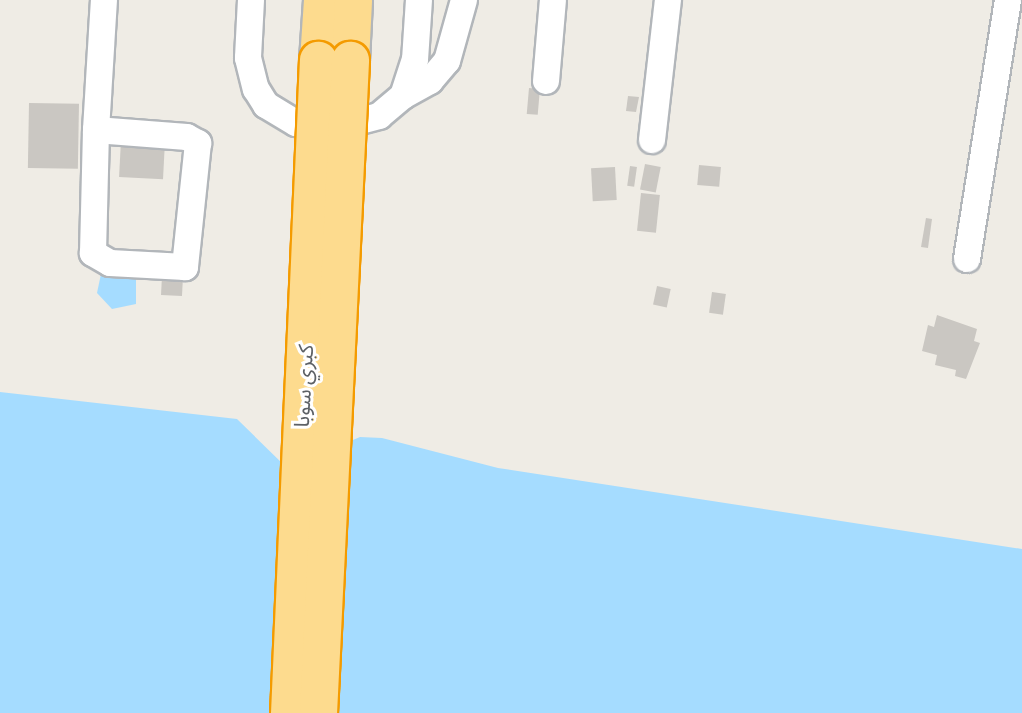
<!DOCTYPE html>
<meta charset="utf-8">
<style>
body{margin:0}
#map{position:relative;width:1022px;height:713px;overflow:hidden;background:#efece5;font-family:Signika,"Noto Sans Arabic",sans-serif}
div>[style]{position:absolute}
.water>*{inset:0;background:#a5dcff}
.building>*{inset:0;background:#cac7c2;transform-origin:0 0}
.roads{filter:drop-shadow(2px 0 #b2b6ba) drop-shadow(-2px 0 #b2b6ba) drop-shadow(0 2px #b2b6ba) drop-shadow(0 -2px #b2b6ba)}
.minor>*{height:26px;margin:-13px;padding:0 13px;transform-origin:13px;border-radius:13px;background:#fff}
.highway>*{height:37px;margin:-18.5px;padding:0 18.5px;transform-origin:18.5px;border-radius:18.5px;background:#fddb8e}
.bridges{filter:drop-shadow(2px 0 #f49b00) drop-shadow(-2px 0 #f49b00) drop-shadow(0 2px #f49b00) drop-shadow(0 -2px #f49b00)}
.highway-bridge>*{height:37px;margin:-18.5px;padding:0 18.5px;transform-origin:18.5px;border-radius:18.5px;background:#fddb8e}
span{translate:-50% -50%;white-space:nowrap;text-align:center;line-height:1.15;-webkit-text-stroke:6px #fff;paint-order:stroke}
.street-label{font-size:21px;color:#5d6165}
</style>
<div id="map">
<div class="water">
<div style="clip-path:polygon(101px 274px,136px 274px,136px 304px,112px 309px,97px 293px)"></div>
<div style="clip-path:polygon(0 392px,237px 419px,287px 468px,360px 437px,382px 438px,498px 468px,1022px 549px,1022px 713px,0 713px)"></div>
</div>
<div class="building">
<div style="left:529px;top:88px;width:11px;height:26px;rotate:5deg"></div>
<div style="clip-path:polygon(628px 96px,639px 97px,636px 112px,626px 111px)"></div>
<div style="left:29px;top:103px;width:50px;height:65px;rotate:1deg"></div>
<div style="left:121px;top:140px;width:44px;height:37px;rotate:3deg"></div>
<div style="left:645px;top:164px;width:16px;height:26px;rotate:11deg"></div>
<div style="left:699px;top:165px;width:22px;height:20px;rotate:5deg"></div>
<div style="left:630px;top:166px;width:7px;height:20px;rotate:8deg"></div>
<div style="left:615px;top:167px;width:33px;height:24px;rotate:87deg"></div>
<div style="left:641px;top:193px;width:19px;height:38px;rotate:6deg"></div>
<div style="clip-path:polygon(926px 218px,932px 219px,928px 248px,921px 247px)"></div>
<div style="left:162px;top:276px;width:21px;height:19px;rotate:3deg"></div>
<div style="left:657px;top:286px;width:14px;height:19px;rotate:12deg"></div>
<div style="left:712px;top:292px;width:14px;height:21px;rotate:8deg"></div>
<div style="clip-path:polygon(937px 315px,977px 329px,974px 341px,980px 343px,966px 379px,955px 376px,956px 370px,935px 365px,937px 355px,922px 351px,928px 325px,934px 327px)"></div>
</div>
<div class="roads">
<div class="minor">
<div style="left:251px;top:0;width:58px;rotate:93deg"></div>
<div style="left:248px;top:58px;width:32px;rotate:76deg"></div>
<div style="left:256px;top:89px;width:19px;rotate:58deg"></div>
<div style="left:266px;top:105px;width:35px;rotate:31deg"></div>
<div style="left:296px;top:123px;width:38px;rotate:7deg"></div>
<div style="left:334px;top:128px;width:47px;rotate:-14.9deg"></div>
<div style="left:379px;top:116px;width:31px;rotate:-40deg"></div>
<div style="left:403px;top:96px;width:38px;rotate:-72deg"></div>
<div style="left:415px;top:60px;width:60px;rotate:-86.2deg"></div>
<div style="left:546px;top:81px;width:81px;rotate:-85.1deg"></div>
<div style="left:403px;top:96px;width:31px;rotate:-29deg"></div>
<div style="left:430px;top:81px;width:26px;rotate:-50deg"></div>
<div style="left:447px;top:61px;width:63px;rotate:-74.4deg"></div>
<div style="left:96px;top:130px;width:91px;rotate:4.4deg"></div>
<div style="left:187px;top:137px;width:13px;rotate:29deg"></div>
<div style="left:198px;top:143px;width:125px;rotate:96deg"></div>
<div style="left:185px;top:267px;width:75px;rotate:-176.9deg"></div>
<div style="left:110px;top:263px;width:20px;rotate:-150deg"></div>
<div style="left:93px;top:253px;width:123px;rotate:-88.6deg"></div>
<div style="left:96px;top:130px;width:130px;rotate:-86.5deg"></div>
<div style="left:652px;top:140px;width:141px;rotate:-83.5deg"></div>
<div style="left:967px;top:259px;width:262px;rotate:-81deg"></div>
</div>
<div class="highway">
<div style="left:318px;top:60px;width:60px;rotate:-86.2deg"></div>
<div style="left:350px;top:60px;width:60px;rotate:-87.1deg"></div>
</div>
</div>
<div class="bridges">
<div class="highway-bridge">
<div style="left:289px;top:713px;width:654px;rotate:-87.46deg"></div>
<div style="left:318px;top:713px;width:654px;rotate:-87.19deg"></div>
</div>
</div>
<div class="street-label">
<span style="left:304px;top:386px;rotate:-87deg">كبري سوبا</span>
</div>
</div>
